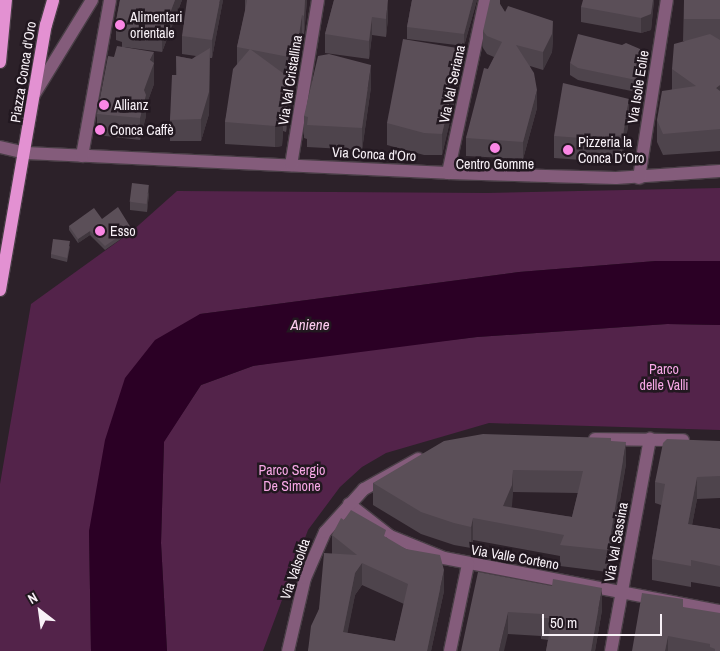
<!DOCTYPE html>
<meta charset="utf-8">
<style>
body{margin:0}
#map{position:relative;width:720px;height:651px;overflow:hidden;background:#2c2129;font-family:"Archivo Narrow",sans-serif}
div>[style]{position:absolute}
.green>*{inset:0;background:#53234a}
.water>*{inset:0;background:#2b0025}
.roads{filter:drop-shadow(1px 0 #493e46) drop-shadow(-1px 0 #493e46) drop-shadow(0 1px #493e46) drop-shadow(0 -1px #493e46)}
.minor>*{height:12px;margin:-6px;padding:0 6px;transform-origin:6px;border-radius:6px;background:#845c7b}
.major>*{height:12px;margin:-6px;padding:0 6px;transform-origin:6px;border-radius:6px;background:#e391d2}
.wall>*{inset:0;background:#4e444c}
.shaded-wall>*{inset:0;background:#40373e;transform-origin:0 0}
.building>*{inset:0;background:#5b4f58;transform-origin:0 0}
.dots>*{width:14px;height:14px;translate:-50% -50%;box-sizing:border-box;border:2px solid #221820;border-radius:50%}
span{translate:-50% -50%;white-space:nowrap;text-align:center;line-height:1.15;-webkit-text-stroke:5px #221820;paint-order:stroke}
.poi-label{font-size:14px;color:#f8f1f7}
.left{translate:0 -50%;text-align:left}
.street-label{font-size:14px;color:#f8f1f7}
.park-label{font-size:14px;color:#f7a8e6}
.water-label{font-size:15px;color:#fcccf0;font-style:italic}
.north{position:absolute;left:15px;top:586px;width:50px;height:50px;-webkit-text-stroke:4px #221820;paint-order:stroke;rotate:330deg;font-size:14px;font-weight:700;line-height:20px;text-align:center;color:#f8f1f7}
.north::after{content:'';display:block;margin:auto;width:18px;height:22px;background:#f8f1f7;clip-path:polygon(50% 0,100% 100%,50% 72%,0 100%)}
.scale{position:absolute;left:542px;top:614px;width:120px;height:22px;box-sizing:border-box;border:2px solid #f8f1f7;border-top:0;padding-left:6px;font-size:15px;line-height:18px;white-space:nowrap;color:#f8f1f7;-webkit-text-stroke:4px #221820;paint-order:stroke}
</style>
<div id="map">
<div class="green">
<div style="clip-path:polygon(720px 188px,720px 261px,656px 261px,519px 272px,200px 314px,89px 531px,91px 651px,0 651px,0 484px,31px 304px,131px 232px,177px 191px,487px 193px)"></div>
<div style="clip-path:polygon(667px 324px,720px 325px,720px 430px,489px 423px,386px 453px,362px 467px,340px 487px,308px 530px,263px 651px,167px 651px,161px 543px,164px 441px,201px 385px,253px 366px,336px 353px,477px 337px)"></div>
</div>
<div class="water">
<div style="clip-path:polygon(656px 261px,720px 261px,720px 325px,667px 324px,477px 337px,253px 366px,201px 385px,164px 442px,161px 543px,167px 651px,91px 651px,89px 531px,105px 440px,125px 378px,155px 340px,200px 314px,519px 272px)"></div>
</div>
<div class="roads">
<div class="minor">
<div style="left:35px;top:93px;width:109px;rotate:-58.5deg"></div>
<div style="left:0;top:147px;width:27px;rotate:13deg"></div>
<div style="left:26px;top:153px;width:422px;rotate:2.7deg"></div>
<div style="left:448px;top:173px;width:168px;rotate:1.7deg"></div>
<div style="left:616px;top:178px;width:104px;rotate:-3.9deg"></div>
<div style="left:82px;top:156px;width:158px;rotate:-79.8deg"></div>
<div style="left:291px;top:165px;width:167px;rotate:-80.7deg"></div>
<div style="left:448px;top:173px;width:177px;rotate:-77.9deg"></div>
<div style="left:639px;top:178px;width:180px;rotate:-81.1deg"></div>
<div style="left:595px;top:439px;width:88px;rotate:0.7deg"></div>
<div style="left:349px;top:504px;width:52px;rotate:38deg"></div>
<div style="left:390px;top:536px;width:58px;rotate:22.2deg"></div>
<div style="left:444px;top:558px;width:281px;rotate:10.9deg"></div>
<div style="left:288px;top:651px;width:75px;rotate:-76.9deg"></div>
<div style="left:305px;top:578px;width:50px;rotate:-66.5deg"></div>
<div style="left:325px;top:532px;width:58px;rotate:-47.8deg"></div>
<div style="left:364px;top:489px;width:62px;rotate:-29.1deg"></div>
<div style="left:450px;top:651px;width:89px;rotate:-78.3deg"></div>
<div style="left:611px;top:651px;width:216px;rotate:-79.6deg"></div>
</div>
<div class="major">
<div style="left:0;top:62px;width:62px;rotate:-84.5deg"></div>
<div style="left:0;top:290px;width:269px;rotate:-80.2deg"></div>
<div style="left:46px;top:25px;width:26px;rotate:-74deg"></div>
</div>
</div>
<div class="wall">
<div style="clip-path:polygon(120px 0,182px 0,162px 52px,124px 47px,154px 62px,154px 84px,146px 106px,146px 116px,140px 140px,97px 135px,97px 114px,114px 57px,122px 47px,122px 42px,116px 40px,116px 21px)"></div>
<div style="clip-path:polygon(223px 0,212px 58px,210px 58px,209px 114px,201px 141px,170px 141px,170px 120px,176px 75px,176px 56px,192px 59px,196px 56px,182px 54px,182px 36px)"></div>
<div style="clip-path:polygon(245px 0,307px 0,304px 35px,302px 33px,299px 54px,292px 53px,289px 75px,284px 74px,291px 101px,286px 132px,283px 131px,282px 146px,275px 147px,225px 144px,225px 122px,237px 64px,237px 47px,245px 12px)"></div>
<div style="clip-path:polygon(334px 0,388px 18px,386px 37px,372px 35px,369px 59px,325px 53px,325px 34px)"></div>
<div style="clip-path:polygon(412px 0,477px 0,464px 46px,407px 39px,407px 27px)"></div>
<div style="clip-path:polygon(654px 0,651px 30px,641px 33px,581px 22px,581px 7px)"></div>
<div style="clip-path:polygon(684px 0,720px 0,720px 151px,663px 155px,657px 142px,657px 120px,672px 89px,672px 69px,687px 41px,683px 41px)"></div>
<div style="clip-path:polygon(500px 4px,505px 12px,553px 38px,552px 52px,543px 70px,530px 66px,537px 108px,523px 159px,466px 156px,466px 138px,488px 69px,494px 57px,487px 54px,483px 48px,483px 31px)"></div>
<div style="clip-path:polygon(570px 63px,642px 74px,636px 92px,578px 80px,570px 75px)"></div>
<div style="clip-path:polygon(460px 78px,442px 155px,424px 155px,387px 145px,387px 123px)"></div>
<div style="clip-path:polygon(371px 87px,362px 150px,307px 147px,307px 139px,304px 138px,304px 116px)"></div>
<div style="clip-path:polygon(629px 120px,623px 157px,595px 161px,554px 158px,554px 136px)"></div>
<div style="clip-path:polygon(149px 193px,147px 212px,130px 210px,130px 202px)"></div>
<div style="clip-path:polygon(102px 219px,131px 232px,105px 250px,90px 235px,78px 243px,69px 230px,69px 226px)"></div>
<div style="clip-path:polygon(70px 246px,67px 262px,51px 258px,51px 254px)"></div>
<div style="clip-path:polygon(evenodd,611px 441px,626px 464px,608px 572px,560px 566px,560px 556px,473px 540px,471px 548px,454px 545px,421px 534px,373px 505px,373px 483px,611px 441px,513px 492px,578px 493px,572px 517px,511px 508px,513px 492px)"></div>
<div style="clip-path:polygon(720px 441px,720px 498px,697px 499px,692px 525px,720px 529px,720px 587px,691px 582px,691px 587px,652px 580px,652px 559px,661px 505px,655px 503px,655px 482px)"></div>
<div style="clip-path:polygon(evenodd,332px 535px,386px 537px,444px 591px,431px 651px,308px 651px,319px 609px,332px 553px,332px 535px,362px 585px,404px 604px,395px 641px,347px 633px,355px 595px,362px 585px)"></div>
<div style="clip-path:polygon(478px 572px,602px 610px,595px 651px,546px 651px,548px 640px,541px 639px,541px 636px,508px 634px)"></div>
<div style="clip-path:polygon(683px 607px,720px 651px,632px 651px)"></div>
</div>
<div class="shaded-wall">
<div style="clip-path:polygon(175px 0,182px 0,162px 52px,162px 34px)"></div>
<div style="clip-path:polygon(220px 0,223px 0,212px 58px,212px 40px)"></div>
<div style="clip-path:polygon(305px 0,307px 0,304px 35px,304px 16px)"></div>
<div style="clip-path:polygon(388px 0,388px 18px,386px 37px,386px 19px)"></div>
<div style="clip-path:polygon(473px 0,477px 0,464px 46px,464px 34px)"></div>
<div style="clip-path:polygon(653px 0,654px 0,651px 30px,641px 33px,641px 18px)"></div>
<div style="clip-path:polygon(302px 15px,302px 33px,299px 54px,299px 35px)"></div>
<div style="clip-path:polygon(372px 17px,372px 35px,369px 59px,369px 41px)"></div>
<div style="clip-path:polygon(553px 21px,553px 38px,552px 52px,543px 70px,543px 52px)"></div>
<div style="clip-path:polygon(292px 35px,292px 53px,289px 75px,289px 57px)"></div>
<div style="clip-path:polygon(210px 48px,209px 114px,201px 141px,201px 119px)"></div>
<div style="clip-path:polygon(154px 52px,154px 84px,146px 106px,146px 116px,140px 140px,140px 118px,144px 90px,150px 60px)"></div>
<div style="clip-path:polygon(460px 56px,460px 78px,442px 155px,442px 134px)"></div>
<div style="clip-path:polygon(642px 61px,642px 74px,636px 92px,636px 80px)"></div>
<div style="clip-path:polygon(371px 65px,371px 87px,362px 150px,362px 128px)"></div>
<div style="clip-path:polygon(291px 79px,291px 101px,286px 132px,286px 110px)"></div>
<div style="clip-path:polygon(720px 85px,720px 107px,716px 88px)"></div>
<div style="clip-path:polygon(537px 90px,537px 108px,523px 159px,523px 142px)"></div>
<div style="clip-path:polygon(629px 99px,629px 120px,623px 157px,623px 135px)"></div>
<div style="clip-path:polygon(283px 109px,283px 131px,282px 146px,275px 147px,275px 126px)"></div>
<div style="clip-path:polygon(149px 185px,149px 193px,147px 212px,147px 204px)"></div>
<div style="left:131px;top:228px;width:4px;height:32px;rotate:90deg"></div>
<div style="clip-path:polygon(90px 231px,90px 235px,78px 243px,78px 239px)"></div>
<div style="clip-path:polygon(626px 442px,626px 464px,608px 572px,608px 550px)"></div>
<div style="clip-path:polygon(513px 470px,513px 492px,512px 506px,504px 524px,503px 506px)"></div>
<div style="clip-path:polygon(697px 477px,697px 499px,688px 546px,688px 524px)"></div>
<div style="clip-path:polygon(473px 518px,473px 540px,471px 548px,471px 527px)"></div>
<div style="clip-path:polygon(362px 563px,362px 585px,355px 595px,344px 651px,343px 632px,355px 573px)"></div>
<div style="clip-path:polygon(444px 570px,444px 591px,431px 651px,427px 651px)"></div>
<div style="clip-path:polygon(602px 588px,602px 610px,595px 651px,591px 651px)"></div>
<div style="clip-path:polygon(508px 612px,508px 634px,504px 651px,499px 651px)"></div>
<div style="clip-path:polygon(668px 636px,668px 651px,665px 651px)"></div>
</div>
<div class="building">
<div style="clip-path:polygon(120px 0,175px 0,162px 34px,122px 28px,123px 24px,116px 21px)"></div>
<div style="clip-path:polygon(187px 0,220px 0,212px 40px,182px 36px)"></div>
<div style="clip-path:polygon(247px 0,305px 0,304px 16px,302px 15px,299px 35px,292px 35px,289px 57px,237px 47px,247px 1px)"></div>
<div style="clip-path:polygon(334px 0,388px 0,386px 19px,372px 17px,369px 41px,325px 34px)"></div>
<div style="clip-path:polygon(412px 0,473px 0,464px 34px,407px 27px)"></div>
<div style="clip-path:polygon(490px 0,500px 0,500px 4px,505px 12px,508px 6px,553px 21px,552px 34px,543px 52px,516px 45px,534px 73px,537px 90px,523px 142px,466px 138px,484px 68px,488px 69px,502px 42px,487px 36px,483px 31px)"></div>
<div style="clip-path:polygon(583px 0,653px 0,651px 14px,641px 18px,581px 7px)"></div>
<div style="left:684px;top:0;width:36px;height:19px"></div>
<div style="clip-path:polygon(578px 34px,622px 45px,626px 43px,640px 49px,642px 61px,636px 80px,578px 68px,570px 63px)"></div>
<div style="clip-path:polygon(710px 34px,720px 40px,720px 85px,716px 88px,720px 91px,720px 129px,663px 134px,657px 120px,662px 91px,696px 86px,672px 69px,674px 44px)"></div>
<div style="clip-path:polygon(403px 39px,457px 48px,460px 56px,442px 134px,424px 133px,387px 123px)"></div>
<div style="clip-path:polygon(117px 46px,154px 52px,150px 60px,154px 63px,144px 90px,146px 95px,140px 118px,97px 114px,108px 56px,114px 57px)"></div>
<div style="clip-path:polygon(210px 48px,209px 92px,201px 119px,170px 120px,172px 75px,177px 75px,176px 56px,192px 59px)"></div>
<div style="clip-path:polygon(250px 49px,291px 79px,286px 110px,283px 109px,282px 124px,275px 126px,225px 122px,233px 69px)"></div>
<div style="clip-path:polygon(329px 54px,371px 65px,362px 128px,307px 125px,308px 117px,304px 116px,318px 56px)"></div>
<div style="clip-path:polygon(563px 83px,629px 99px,623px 135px,595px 139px,554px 136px)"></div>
<div style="left:132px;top:183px;width:17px;height:19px;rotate:7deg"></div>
<div style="clip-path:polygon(118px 207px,131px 228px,105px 246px,90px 231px,78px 239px,69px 226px,94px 208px,102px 219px)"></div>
<div style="clip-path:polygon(53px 239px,70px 241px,67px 258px,51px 254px)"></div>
<div style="clip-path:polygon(evenodd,483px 434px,611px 438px,611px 441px,626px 442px,608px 550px,560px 545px,564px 535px,473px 518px,471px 527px,454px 523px,421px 512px,373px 483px,444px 441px,483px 434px,513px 470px,583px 471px,572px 517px,503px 506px,512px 485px,513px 470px)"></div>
<div style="clip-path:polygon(667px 439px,720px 441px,720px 476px,697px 477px,688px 524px,720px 529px,720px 566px,691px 560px,691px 566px,652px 559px,665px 484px,655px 482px,663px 443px)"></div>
<div style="clip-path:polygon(evenodd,351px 510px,386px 530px,384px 536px,406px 549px,440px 555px,444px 570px,427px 651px,308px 651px,311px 626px,319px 609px,324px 553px,357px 555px,332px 535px,341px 518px,344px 520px,351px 510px,362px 563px,408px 584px,395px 641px,343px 632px,355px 573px,362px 563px)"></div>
<div style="clip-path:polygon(478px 572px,552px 586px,553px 579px,602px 588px,591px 651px,546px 651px,552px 618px,541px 618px,542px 614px,508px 612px,499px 651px,461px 651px)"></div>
<div style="clip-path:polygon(642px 593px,683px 599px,683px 607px,720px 613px,720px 651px,715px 651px,715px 649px,710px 647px,710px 644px,668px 636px,665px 651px,632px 651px)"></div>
</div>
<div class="dots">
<div style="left:120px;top:25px;background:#fb87e5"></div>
<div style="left:104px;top:105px;background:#fb87e5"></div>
<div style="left:100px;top:130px;background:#fb87e5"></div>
<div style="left:495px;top:148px;background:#fb87e5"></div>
<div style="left:568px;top:150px;background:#fb87e5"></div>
<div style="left:100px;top:231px;background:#fb87e5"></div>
</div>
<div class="poi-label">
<span class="left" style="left:130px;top:25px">Alimentari<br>orientale</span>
<span class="left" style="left:114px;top:105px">Allianz</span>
<span class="left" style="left:110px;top:130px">Conca Caffè</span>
<span class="left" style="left:578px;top:150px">Pizzeria la<br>Conca D‘Oro</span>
<span style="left:495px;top:164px">Centro Gomme</span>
<span class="left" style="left:110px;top:231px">Esso</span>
</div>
<div class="street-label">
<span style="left:23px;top:72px;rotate:-81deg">Piazza Conca d'Oro</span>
<span style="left:290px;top:80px;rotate:-81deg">Via Val Cristallina</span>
<span style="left:452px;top:84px;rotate:-78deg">Via Val Seriana</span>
<span style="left:638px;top:87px;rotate:-81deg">Via Isole Eolie</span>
<span style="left:374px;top:154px;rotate:3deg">Via Conca d'Oro</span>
<span style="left:616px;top:542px;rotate:-80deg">Via Val Sassina</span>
<span style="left:515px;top:557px;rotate:10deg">Via Valle Corteno</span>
<span style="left:295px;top:569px;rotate:-71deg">Via Valsolda</span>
</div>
<div class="park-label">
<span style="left:664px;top:377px">Parco<br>delle Valli</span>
<span style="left:292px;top:478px">Parco Sergio<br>De Simone</span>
</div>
<div class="water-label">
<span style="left:310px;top:325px">Aniene</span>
</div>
<div class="north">N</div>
<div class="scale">50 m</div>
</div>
